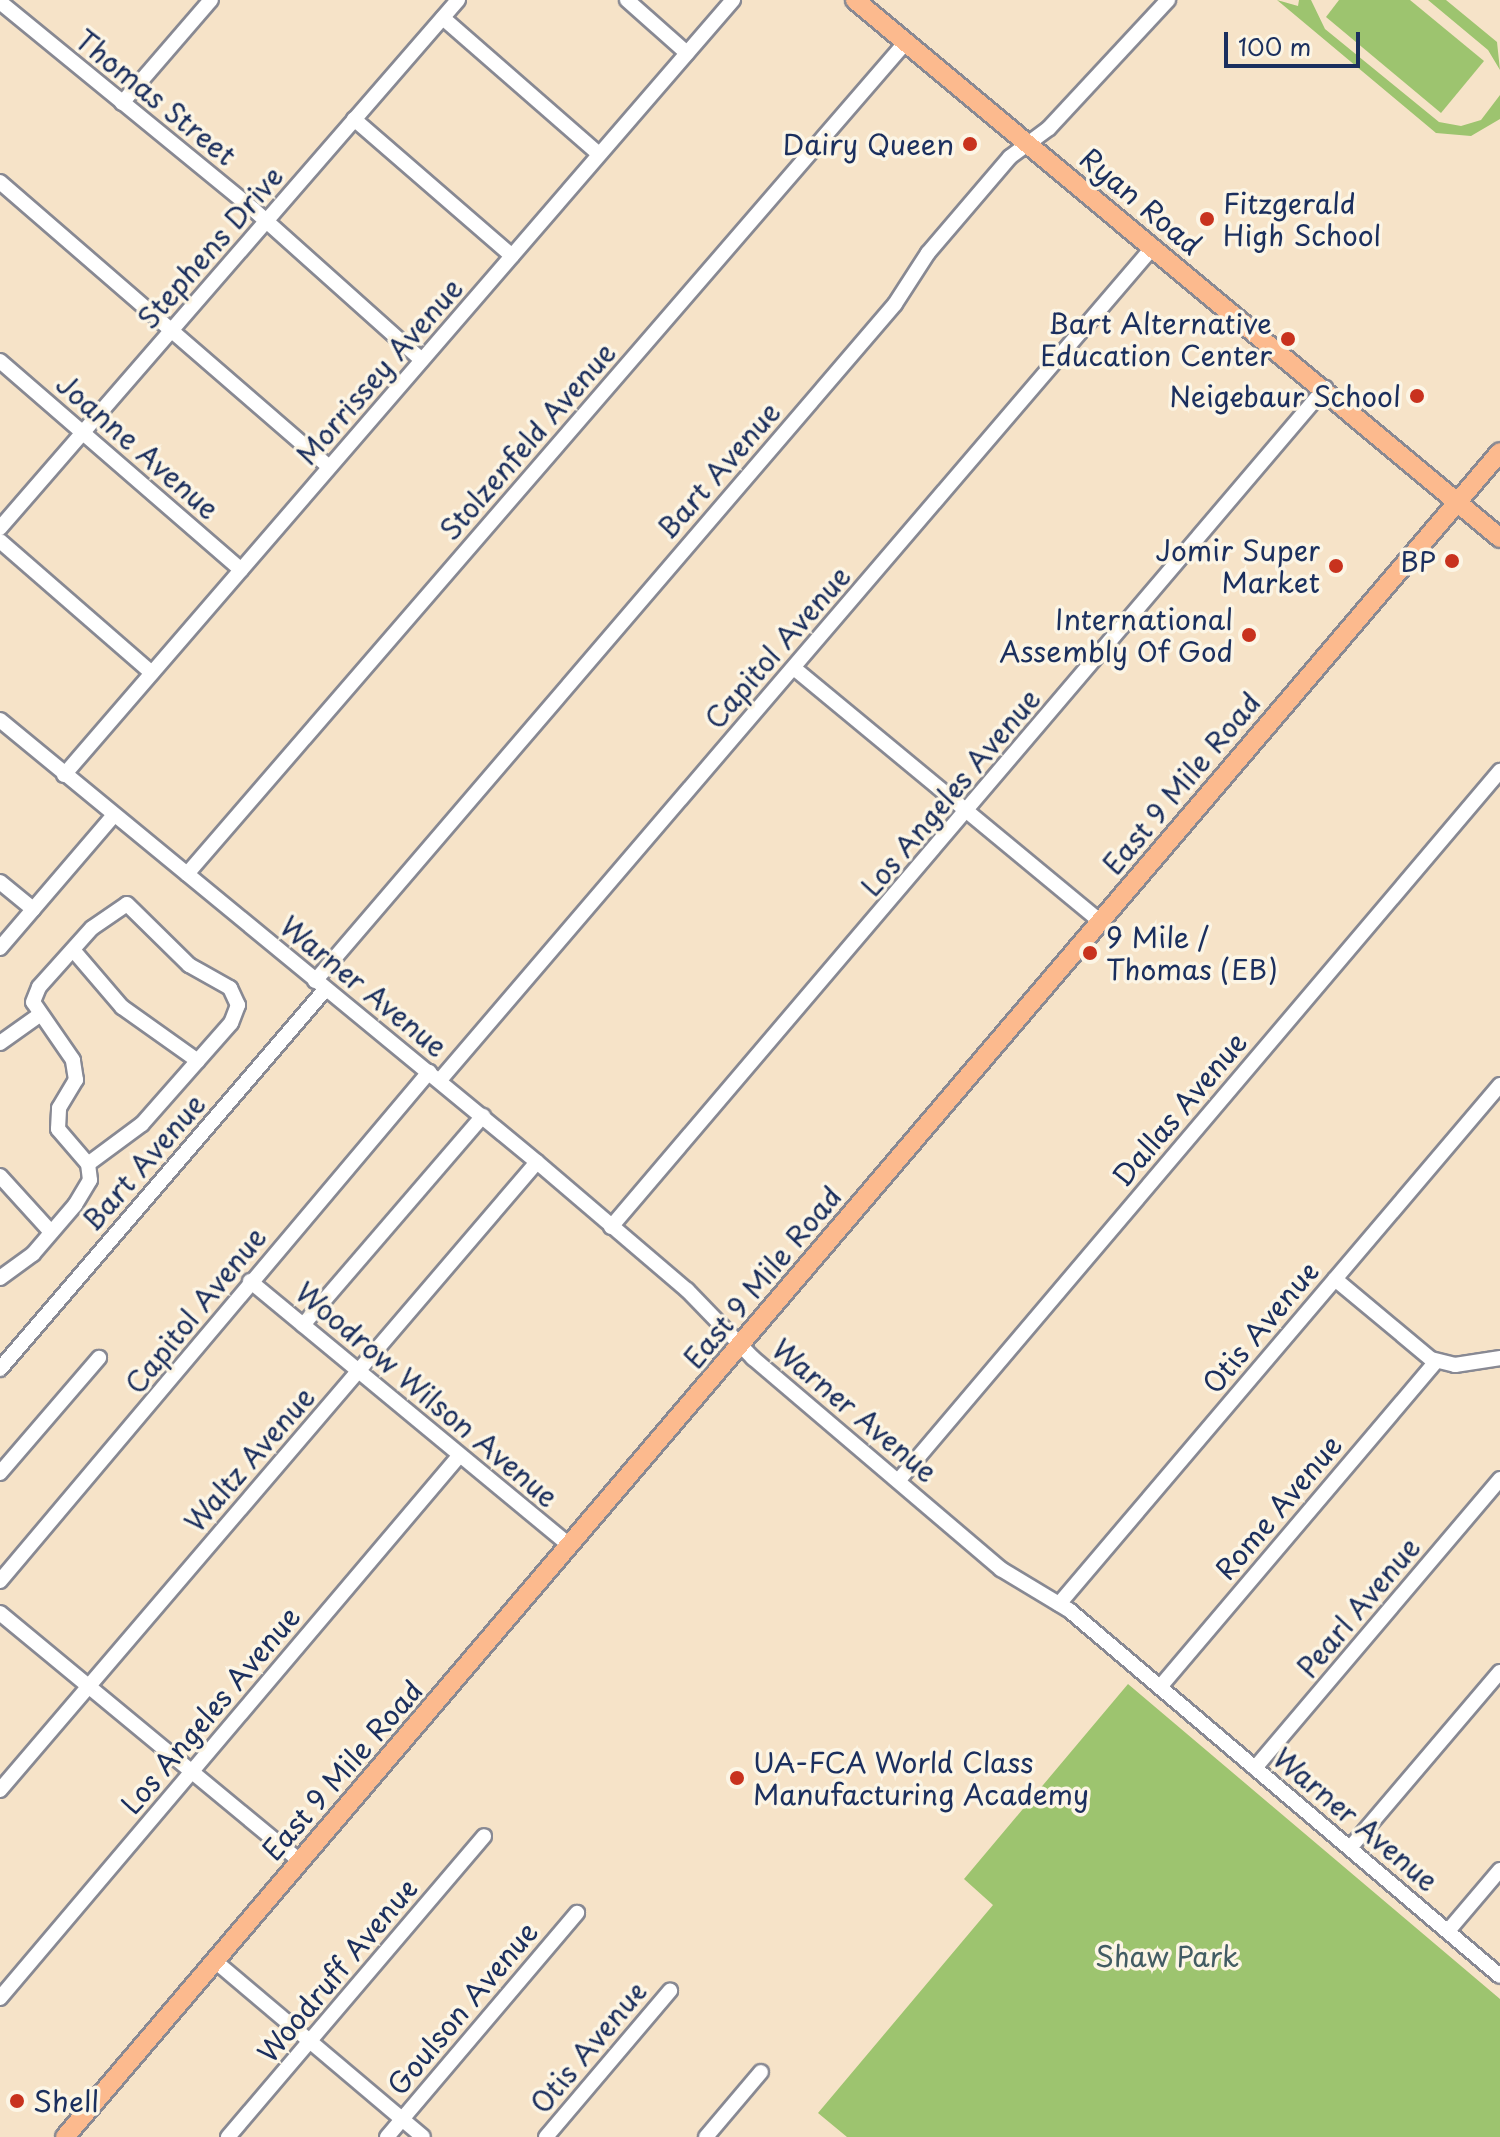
<!DOCTYPE html>
<style>
body{margin:0}
#map{position:relative;width:1500px;height:2137px;overflow:hidden;background:#f6e3c8;font-family:"Playpen Sans",sans-serif}
div>[style]{position:absolute}
.green>*{inset:0;background:#9dc46f}
.roads{filter:drop-shadow(2px 0 #888993) drop-shadow(-2px 0 #888993) drop-shadow(0 2px #888993) drop-shadow(0 -2px #888993)}
.minor>*{height:14px;margin:-7px;padding:0 7px;transform-origin:7px;border-radius:7px;background:#fff}
.major>*{height:18px;margin:-9px;padding:0 9px;transform-origin:9px;border-radius:9px;background:#fcba8e}
.dots>*{width:22px;height:22px;translate:-50% -50%;box-sizing:border-box;border:4px solid #fcf5e5;border-radius:50%}
span{translate:-50% -50%;white-space:nowrap;text-align:center;line-height:1.15;-webkit-text-stroke:7px #fcf5e5;paint-order:stroke}
.street-label{font-size:28px;color:#1b2f5e}
.poi-label{font-size:28px;color:#1b2f5e}
.right{translate:-100% -50%;text-align:right}
.left{translate:0 -50%;text-align:left}
.park-label{font-size:28px;color:#425c63}
.scale{position:absolute;left:1224px;top:32px;width:136px;height:36px;box-sizing:border-box;border:4px solid #1b2f5e;border-top:0;padding-left:10px;font-size:24px;line-height:28px;white-space:nowrap;color:#1b2f5e;-webkit-text-stroke:6px #fcf5e5;paint-order:stroke}
</style>
<div id="map">
<div class="green">
<div style="clip-path:polygon(1277px 0,1298px 6px,1299px 0,1311px 0,1325px 29px,1439px 122px,1461px 126px,1481px 120px,1500px 95px,1500px 119px,1471px 136px,1436px 133px)"></div>
<div style="clip-path:polygon(1339px 0,1410px 0,1484px 61px,1441px 113px,1326px 17px)"></div>
<div style="clip-path:polygon(1428px 0,1446px 0,1497px 42px,1500px 70px,1488px 50px)"></div>
<div style="clip-path:polygon(1128px 1684px,1500px 1999px,1500px 2137px,847px 2137px,818px 2113px,993px 1905px,964px 1879px)"></div>
</div>
<div class="roads">
<div class="minor">
<div style="left:627px;top:0;width:80px;rotate:41.5deg"></div>
<div style="left:0;top:2px;width:328px;rotate:39.3deg"></div>
<div style="left:254px;top:210px;width:225px;rotate:41.8deg"></div>
<div style="left:443px;top:18px;width:207px;rotate:41.1deg"></div>
<div style="left:122px;top:103px;width:136px;rotate:-49.2deg"></div>
<div style="left:354px;top:119px;width:209px;rotate:40.9deg"></div>
<div style="left:0;top:182px;width:435px;rotate:40.9deg"></div>
<div style="left:0;top:361px;width:319px;rotate:40.9deg"></div>
<div style="left:0;top:528px;width:699px;rotate:-49.06deg"></div>
<div style="left:0;top:541px;width:201px;rotate:41deg"></div>
<div style="left:794px;top:668px;width:397px;rotate:39.6deg"></div>
<div style="left:0;top:720px;width:696px;rotate:39.46deg"></div>
<div style="left:537px;top:1162px;width:197px;rotate:40.5deg"></div>
<div style="left:687px;top:1290px;width:95px;rotate:45.9deg"></div>
<div style="left:753px;top:1358px;width:326px;rotate:40.4deg"></div>
<div style="left:1001px;top:1569px;width:79px;rotate:31.1deg"></div>
<div style="left:1069px;top:1610px;width:565px;rotate:40.34deg"></div>
<div style="left:64px;top:775px;width:1024px;rotate:-49.2deg"></div>
<div style="left:187px;top:874px;width:1100px;rotate:-49.17deg"></div>
<div style="left:0;top:882px;width:43px;rotate:39.3deg"></div>
<div style="left:127px;top:904px;width:87px;rotate:44.5deg"></div>
<div style="left:189px;top:965px;width:47px;rotate:29.3deg"></div>
<div style="left:230px;top:988px;width:19px;rotate:65deg"></div>
<div style="left:238px;top:1005px;width:19px;rotate:111deg"></div>
<div style="left:231px;top:1023px;width:135px;rotate:131.4deg"></div>
<div style="left:142px;top:1124px;width:67px;rotate:143.5deg"></div>
<div style="left:88px;top:1164px;width:46px;rotate:-130.6deg"></div>
<div style="left:58px;top:1129px;width:21px;rotate:-87deg"></div>
<div style="left:59px;top:1108px;width:33px;rotate:-59deg"></div>
<div style="left:76px;top:1080px;width:20px;rotate:-99deg"></div>
<div style="left:73px;top:1060px;width:70px;rotate:-124.6deg"></div>
<div style="left:33px;top:1002px;width:16px;rotate:-68deg"></div>
<div style="left:39px;top:987px;width:79px;rotate:-48.1deg"></div>
<div style="left:92px;top:928px;width:42px;rotate:-34.4deg"></div>
<div style="left:0;top:948px;width:174px;rotate:-49.4deg"></div>
<div style="left:74px;top:951px;width:74px;rotate:49.4deg"></div>
<div style="left:122px;top:1007px;width:93px;rotate:35.4deg"></div>
<div style="left:315px;top:981px;width:891px;rotate:-49.41deg"></div>
<div style="left:895px;top:304px;width:61px;rotate:-57.1deg"></div>
<div style="left:928px;top:253px;width:126px;rotate:-49.5deg"></div>
<div style="left:1010px;top:157px;width:49px;rotate:-36.6deg"></div>
<div style="left:1049px;top:128px;width:175px;rotate:-47.1deg"></div>
<div style="left:0;top:1043px;width:47px;rotate:-35.4deg"></div>
<div style="left:440px;top:1080px;width:1096px;rotate:-49.44deg"></div>
<div style="left:0;top:1176px;width:76px;rotate:47.7deg"></div>
<div style="left:611px;top:1227px;width:1102px;rotate:-49.6deg"></div>
<div style="left:0;top:1278px;width:41px;rotate:-36deg"></div>
<div style="left:33px;top:1254px;width:65px;rotate:-49.4deg"></div>
<div style="left:75px;top:1205px;width:29px;rotate:-59deg"></div>
<div style="left:90px;top:1180px;width:16px;rotate:-97deg"></div>
<div style="left:1335px;top:1279px;width:125px;rotate:39.8deg"></div>
<div style="left:1431px;top:1359px;width:25px;rotate:14deg"></div>
<div style="left:1455px;top:1365px;width:46px;rotate:-8.8deg"></div>
<div style="left:250px;top:1281px;width:415px;rotate:39.6deg"></div>
<div style="left:303px;top:1325px;width:276px;rotate:-49.3deg"></div>
<div style="left:0;top:1369px;width:499px;rotate:-49.4deg"></div>
<div style="left:0;top:1473px;width:152px;rotate:-49.3deg"></div>
<div style="left:898px;top:1481px;width:931px;rotate:-49.71deg"></div>
<div style="left:0;top:1581px;width:666px;rotate:-49.87deg"></div>
<div style="left:1059px;top:1604px;width:681px;rotate:-49.65deg"></div>
<div style="left:0;top:1613px;width:389px;rotate:39.6deg"></div>
<div style="left:1160px;top:1687px;width:427px;rotate:-49.7deg"></div>
<div style="left:1255px;top:1768px;width:379px;rotate:-49.7deg"></div>
<div style="left:0;top:1790px;width:826px;rotate:-49.47deg"></div>
<div style="left:1350px;top:1848px;width:231px;rotate:-49.6deg"></div>
<div style="left:1448px;top:1931px;width:80px;rotate:-49.6deg"></div>
<div style="left:215px;top:1961px;width:272px;rotate:40.2deg"></div>
<div style="left:0;top:1998px;width:710px;rotate:-49.74deg"></div>
<div style="left:228px;top:2137px;width:395px;rotate:-49.6deg"></div>
<div style="left:387px;top:2137px;width:294px;rotate:-49.7deg"></div>
<div style="left:546px;top:2137px;width:192px;rotate:-49.7deg"></div>
<div style="left:706px;top:2137px;width:85px;rotate:-49.8deg"></div>
</div>
<div class="major">
<div style="left:855px;top:0;width:840px;rotate:39.83deg"></div>
<div style="left:65px;top:2137px;width:2213px;rotate:-49.58deg"></div>
</div>
</div>
<div class="dots">
<div style="left:970px;top:144px;background:#c8321e"></div>
<div style="left:1207px;top:219px;background:#c8321e"></div>
<div style="left:1288px;top:339px;background:#c8321e"></div>
<div style="left:1417px;top:396px;background:#c8321e"></div>
<div style="left:1452px;top:561px;background:#c8321e"></div>
<div style="left:1336px;top:566px;background:#c8321e"></div>
<div style="left:1249px;top:635px;background:#c8321e"></div>
<div style="left:1090px;top:953px;background:#c8321e"></div>
<div style="left:737px;top:1778px;background:#c8321e"></div>
<div style="left:17px;top:2101px;background:#c8321e"></div>
</div>
<div class="street-label">
<span style="left:156px;top:97px;rotate:39deg">Thomas Street</span>
<span style="left:1141px;top:201px;rotate:40deg">Ryan Road</span>
<span style="left:210px;top:247px;rotate:-49deg">Stephens Drive</span>
<span style="left:379px;top:371px;rotate:-49deg">Morrissey Avenue</span>
<span style="left:527px;top:441px;rotate:-49deg">Stolzenfeld Avenue</span>
<span style="left:138px;top:446px;rotate:41deg">Joanne Avenue</span>
<span style="left:718px;top:470px;rotate:-49deg">Bart Avenue</span>
<span style="left:777px;top:647px;rotate:-49deg">Capitol Avenue</span>
<span style="left:1181px;top:783px;rotate:-50deg">East 9 Mile Road</span>
<span style="left:950px;top:792px;rotate:-50deg">Los Angeles Avenue</span>
<span style="left:364px;top:986px;rotate:39deg">Warner Avenue</span>
<span style="left:1179px;top:1109px;rotate:-50deg">Dallas Avenue</span>
<span style="left:143px;top:1162px;rotate:-49deg">Bart Avenue</span>
<span style="left:762px;top:1277px;rotate:-50deg">East 9 Mile Road</span>
<span style="left:195px;top:1310px;rotate:-51deg">Capitol Avenue</span>
<span style="left:1260px;top:1327px;rotate:-50deg">Otis Avenue</span>
<span style="left:427px;top:1394px;rotate:40deg">Woodrow Wilson Avenue</span>
<span style="left:855px;top:1410px;rotate:40deg">Warner Avenue</span>
<span style="left:249px;top:1459px;rotate:-49deg">Waltz Avenue</span>
<span style="left:1278px;top:1507px;rotate:-50deg">Rome Avenue</span>
<span style="left:1358px;top:1607px;rotate:-50deg">Pearl Avenue</span>
<span style="left:210px;top:1710px;rotate:-50deg">Los Angeles Avenue</span>
<span style="left:342px;top:1770px;rotate:-49deg">East 9 Mile Road</span>
<span style="left:1356px;top:1819px;rotate:40deg">Warner Avenue</span>
<span style="left:337px;top:1970px;rotate:-50deg">Woodruff Avenue</span>
<span style="left:462px;top:2008px;rotate:-50deg">Goulson Avenue</span>
<span style="left:588px;top:2047px;rotate:-50deg">Otis Avenue</span>
</div>
<div class="poi-label">
<span class="right" style="left:954px;top:144px">Dairy Queen</span>
<span class="left" style="left:1223px;top:219px">Fitzgerald<br>High School</span>
<span class="right" style="left:1272px;top:339px">Bart Alternative<br>Education Center</span>
<span class="right" style="left:1401px;top:396px">Neigebaur School</span>
<span class="right" style="left:1320px;top:566px">Jomir Super<br>Market</span>
<span class="right" style="left:1436px;top:561px">BP</span>
<span class="right" style="left:1233px;top:635px">International<br>Assembly Of God</span>
<span class="left" style="left:1106px;top:953px">9 Mile /<br>Thomas (EB)</span>
<span class="left" style="left:753px;top:1778px">UA-FCA World Class<br>Manufacturing Academy</span>
<span class="left" style="left:33px;top:2101px">Shell</span>
</div>
<div class="park-label">
<span style="left:1167px;top:1956px">Shaw Park</span>
</div>
<div class="scale">100 m</div>
</div>
